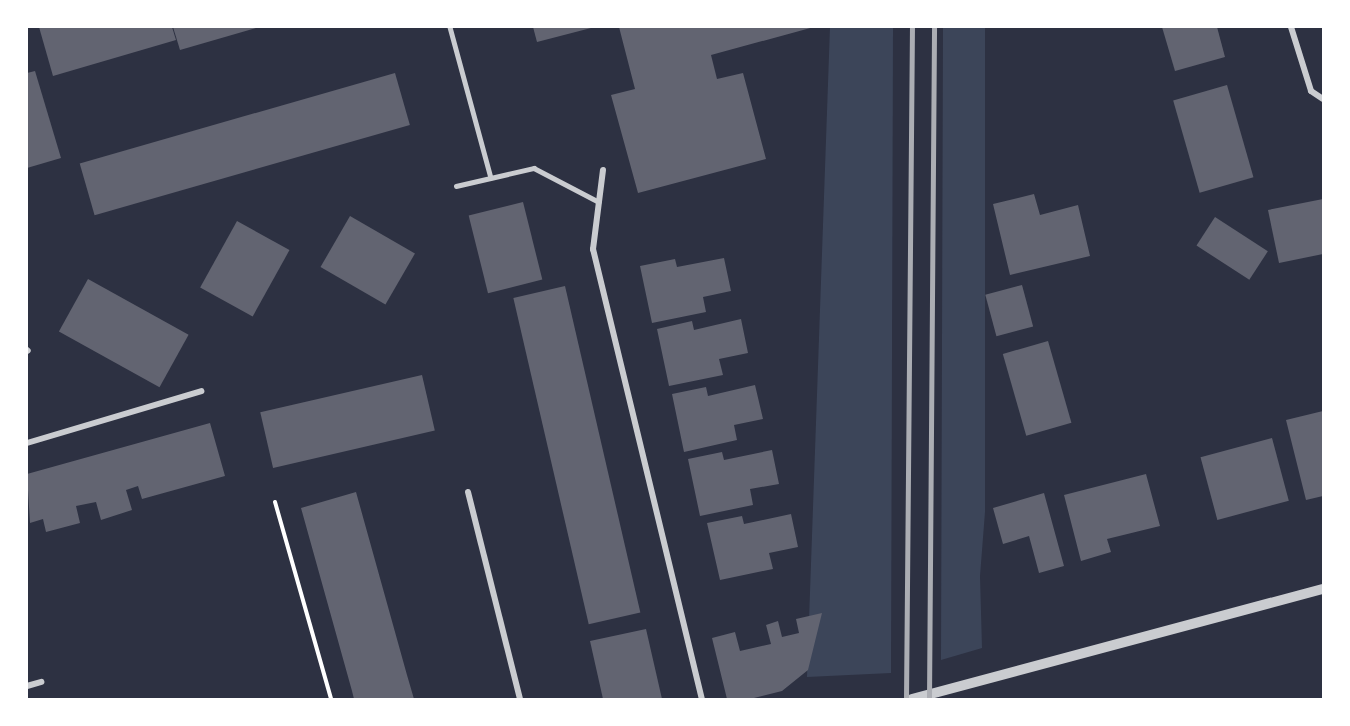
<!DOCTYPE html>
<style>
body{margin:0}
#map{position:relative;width:1350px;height:726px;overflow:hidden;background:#2d3142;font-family:Roboto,sans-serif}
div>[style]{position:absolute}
.green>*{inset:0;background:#3c4559}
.building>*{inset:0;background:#626471;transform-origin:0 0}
.path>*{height:4px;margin:-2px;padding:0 2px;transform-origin:2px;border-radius:2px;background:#fff}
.service>*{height:4.5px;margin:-2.25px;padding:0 2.25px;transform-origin:2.25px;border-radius:2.25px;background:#caccd0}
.minor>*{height:6px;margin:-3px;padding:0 3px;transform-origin:3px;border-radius:3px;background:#caccd0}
.tertiary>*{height:10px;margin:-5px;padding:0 5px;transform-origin:5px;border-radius:5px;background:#caccd0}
.rail>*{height:4.5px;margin:-2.25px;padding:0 2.25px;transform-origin:2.25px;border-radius:2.25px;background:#abadb3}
span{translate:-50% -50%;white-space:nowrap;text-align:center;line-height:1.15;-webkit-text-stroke:4.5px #fff;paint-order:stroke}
.frame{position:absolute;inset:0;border:28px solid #fff;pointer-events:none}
</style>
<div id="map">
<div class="green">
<div style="clip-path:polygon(830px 27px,893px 27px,891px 673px,807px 677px)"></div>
<div style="clip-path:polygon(943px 27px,985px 27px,985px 512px,980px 576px,982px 648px,941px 660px)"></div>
</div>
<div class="building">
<div style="clip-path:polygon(39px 27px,172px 27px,176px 40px,53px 76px)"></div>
<div style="clip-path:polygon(173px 27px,256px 27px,256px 28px,180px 50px)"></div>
<div style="clip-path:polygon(533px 27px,591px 27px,591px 28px,537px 42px)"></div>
<div style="clip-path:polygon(619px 27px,814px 27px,711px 55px,717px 79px,743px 73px,766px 159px,638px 193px,611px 95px,635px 89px)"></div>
<div style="clip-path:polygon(1162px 27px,1217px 27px,1225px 57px,1175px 71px)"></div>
<div style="clip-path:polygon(35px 71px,61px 158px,27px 168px,27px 73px)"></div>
<div style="left:395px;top:73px;width:54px;height:328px;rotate:74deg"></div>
<div style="left:1227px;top:85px;width:96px;height:56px;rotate:74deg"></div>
<div style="clip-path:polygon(1034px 194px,1040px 215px,1078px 205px,1090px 256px,1010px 275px,993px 204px)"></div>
<div style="clip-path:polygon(1323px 199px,1323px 254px,1279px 263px,1268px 210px)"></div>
<div style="left:523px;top:202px;width:80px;height:56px;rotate:76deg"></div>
<div style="left:350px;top:216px;width:75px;height:59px;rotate:30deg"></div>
<div style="left:1215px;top:217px;width:63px;height:34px;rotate:33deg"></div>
<div style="left:237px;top:221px;width:60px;height:76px;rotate:29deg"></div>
<div style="clip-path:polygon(724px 258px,731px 291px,703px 297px,706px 312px,652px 323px,640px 266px,675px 259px,677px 267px)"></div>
<div style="left:88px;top:279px;width:115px;height:60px;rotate:29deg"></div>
<div style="left:1022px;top:285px;width:43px;height:38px;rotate:75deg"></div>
<div style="left:565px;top:286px;width:335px;height:53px;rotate:77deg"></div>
<div style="clip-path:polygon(741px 319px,748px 353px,719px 359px,723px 375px,669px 386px,657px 329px,692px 321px,694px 330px)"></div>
<div style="left:1048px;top:341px;width:85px;height:47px;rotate:74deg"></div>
<div style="left:422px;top:375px;width:57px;height:166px;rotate:77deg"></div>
<div style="clip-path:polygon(755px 385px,763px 419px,734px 425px,737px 440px,684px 452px,672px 394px,706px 387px,708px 396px)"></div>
<div style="clip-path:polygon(1323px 411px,1323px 496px,1306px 500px,1286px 420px)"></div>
<div style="clip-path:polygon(210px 423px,225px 476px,142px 499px,138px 486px,126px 490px,132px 510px,101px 520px,96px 502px,76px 506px,80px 523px,46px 532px,43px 519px,30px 523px,27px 474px)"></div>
<div style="left:1272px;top:438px;width:65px;height:74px;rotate:75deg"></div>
<div style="clip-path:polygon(772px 450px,779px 484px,750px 489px,753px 505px,700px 516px,688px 459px,722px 452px,724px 460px)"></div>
<div style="clip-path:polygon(1146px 474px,1160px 526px,1107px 539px,1111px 552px,1081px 561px,1064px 495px)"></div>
<div style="clip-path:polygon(356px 492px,407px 675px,414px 699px,354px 699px,352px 691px,301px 508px)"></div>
<div style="clip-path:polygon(1044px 493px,1064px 566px,1039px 573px,1029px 536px,1003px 544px,993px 508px)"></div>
<div style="clip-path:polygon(791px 514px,798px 547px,769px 553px,773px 569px,720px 580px,707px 523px,742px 516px,744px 524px)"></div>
<div style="clip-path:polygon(822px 613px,808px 670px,782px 691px,750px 699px,727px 699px,712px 638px,735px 632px,740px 651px,771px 644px,766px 625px,778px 621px,782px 637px,799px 633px,796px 619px)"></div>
<div style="clip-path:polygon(646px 629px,662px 699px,603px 699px,590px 641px)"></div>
</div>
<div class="path">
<div style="left:275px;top:502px;width:205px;rotate:74.1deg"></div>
</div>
<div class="service">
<div style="left:450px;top:27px;width:156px;rotate:74.8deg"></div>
<div style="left:456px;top:186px;width:80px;rotate:-13deg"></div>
<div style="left:534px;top:168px;width:73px;rotate:27.6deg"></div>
</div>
<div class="minor">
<div style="left:1291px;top:27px;width:67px;rotate:72.6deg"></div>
<div style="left:1311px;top:91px;width:14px;rotate:34deg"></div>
<div style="left:603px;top:170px;width:80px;rotate:97.2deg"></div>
<div style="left:593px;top:249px;width:463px;rotate:76.4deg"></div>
<div style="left:27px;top:350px;width:1px;rotate:45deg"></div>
<div style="left:27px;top:443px;width:182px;rotate:-16.6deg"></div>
<div style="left:468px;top:492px;width:213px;rotate:75.9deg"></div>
<div style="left:27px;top:686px;width:15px;rotate:-16deg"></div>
</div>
<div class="tertiary">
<div style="left:912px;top:699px;width:425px;rotate:-15deg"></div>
</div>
<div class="rail">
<div style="left:906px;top:699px;width:672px;rotate:-89.49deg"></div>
<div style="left:929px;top:699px;width:672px;rotate:-89.57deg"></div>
</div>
<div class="frame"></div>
</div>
